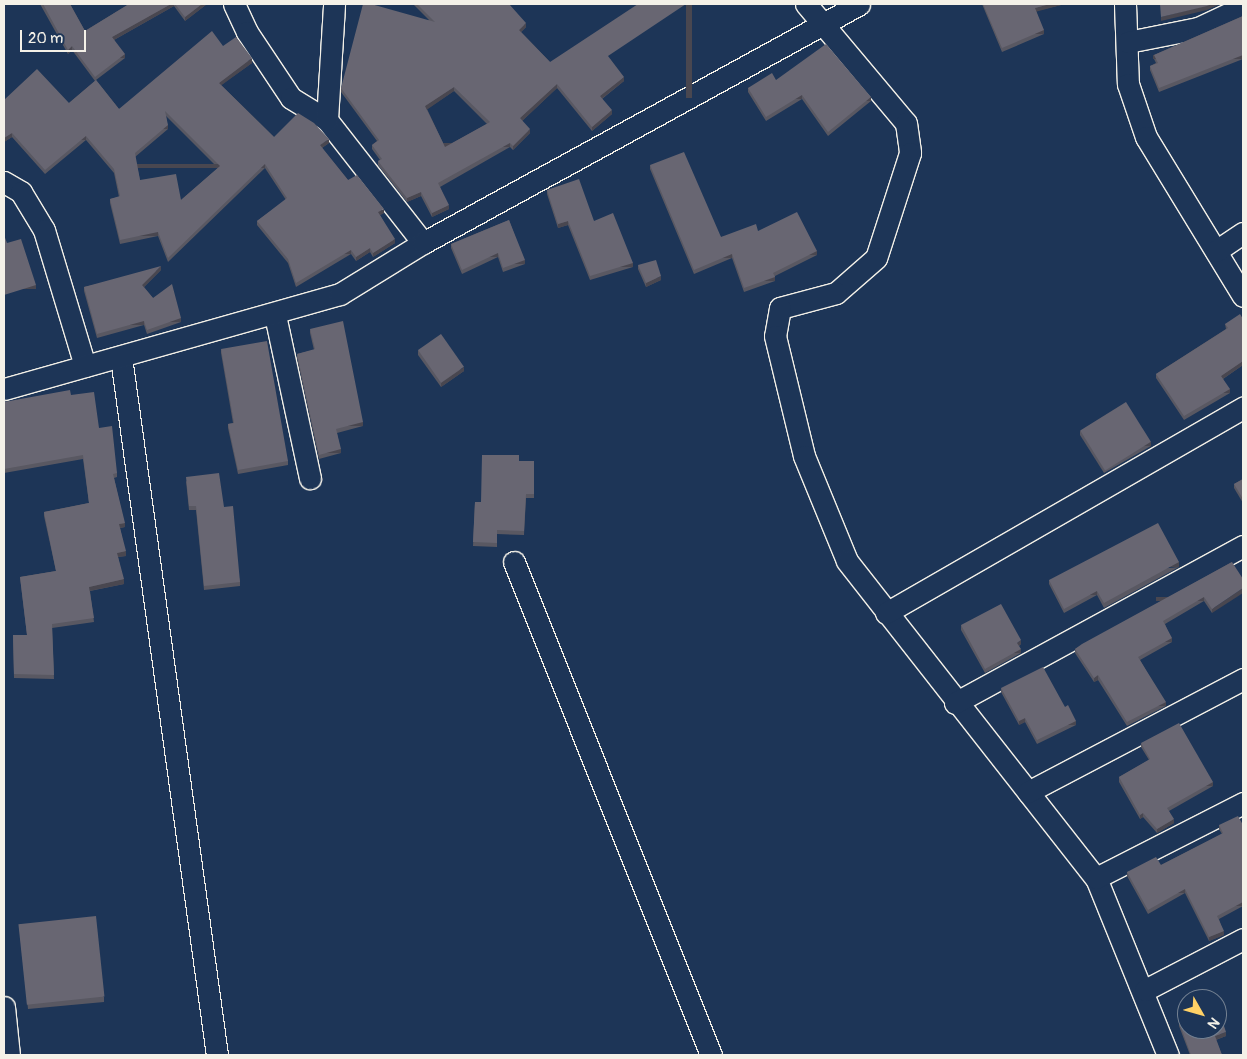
<!DOCTYPE html>
<style>
body{margin:0}
#map{position:relative;width:1247px;height:1059px;overflow:hidden;background:#1d3557;font-family:Pangolin,sans-serif}
div>[style]{position:absolute}
.roads{filter:drop-shadow(1px 0 #f4f1e8) drop-shadow(-1px 0 #f4f1e8) drop-shadow(0 1px #f4f1e8) drop-shadow(0 -1px #f4f1e8)}
.minor>*{height:21px;margin:-10.5px;padding:0 10.5px;transform-origin:10.5px;border-radius:10.5px;background:#1d3557}
.wall>*{inset:0;background:#595862}
.shaded-wall>*{inset:0;background:#494750;transform-origin:0 0}
.building>*{inset:0;background:#686672;transform-origin:0 0}
span{translate:-50% -50%;white-space:nowrap;text-align:center;line-height:1.15;-webkit-text-stroke:4.5px #1d3557;paint-order:stroke}
.frame{position:absolute;inset:0;border:5px solid #f4f1e8;pointer-events:none}
.north{position:absolute;left:1177px;top:989px;width:50px;height:50px;box-sizing:border-box;background:#1d3557;border:1px solid #738091;border-radius:50%;rotate:128deg;font-size:14px;font-weight:700;line-height:20px;text-align:center;color:#f4f1e8}
.north::after{content:'';display:block;margin:auto;width:18px;height:22px;background:#ffd166;clip-path:polygon(50% 0,100% 100%,50% 72%,0 100%)}
.scale{position:absolute;left:20px;top:30px;width:66px;height:22px;box-sizing:border-box;border:2px solid #f4f1e8;border-top:0;padding-left:6px;font-size:15px;line-height:18px;white-space:nowrap;color:#f4f1e8;-webkit-text-stroke:4px #1d3557;paint-order:stroke}
</style>
<div id="map">
<div class="roads">
<div class="minor">
<div style="left:234px;top:4px;width:31px;rotate:65deg"></div>
<div style="left:247px;top:32px;width:79px;rotate:56.3deg"></div>
<div style="left:291px;top:98px;width:42px;rotate:31.4deg"></div>
<div style="left:327px;top:120px;width:156px;rotate:52deg"></div>
<div style="left:806px;top:4px;width:155px;rotate:50deg"></div>
<div style="left:906px;top:123px;width:30px;rotate:82deg"></div>
<div style="left:910px;top:153px;width:110px;rotate:107.9deg"></div>
<div style="left:876px;top:258px;width:53px;rotate:138.8deg"></div>
<div style="left:836px;top:293px;width:58px;rotate:165deg"></div>
<div style="left:780px;top:308px;width:28px;rotate:100deg"></div>
<div style="left:775px;top:336px;width:123px;rotate:76.4deg"></div>
<div style="left:804px;top:456px;width:113px;rotate:67.7deg"></div>
<div style="left:847px;top:561px;width:403px;rotate:51.9deg"></div>
<div style="left:1096px;top:878px;width:191px;rotate:67.9deg"></div>
<div style="left:1125px;top:4px;width:80px;rotate:87.9deg"></div>
<div style="left:1128px;top:84px;width:56px;rotate:71.2deg"></div>
<div style="left:1146px;top:137px;width:186px;rotate:58.6deg"></div>
<div style="left:1128px;top:42px;width:71px;rotate:-11.3deg"></div>
<div style="left:1198px;top:28px;width:50px;rotate:-25deg"></div>
<div style="left:327px;top:120px;width:116px;rotate:-86.5deg"></div>
<div style="left:4px;top:182px;width:20px;rotate:30deg"></div>
<div style="left:21px;top:192px;width:44px;rotate:58.8deg"></div>
<div style="left:44px;top:230px;width:142px;rotate:73.2deg"></div>
<div style="left:1216px;top:251px;width:32px;rotate:-34deg"></div>
<div style="left:275px;top:315px;width:167px;rotate:77.9deg"></div>
<div style="left:121px;top:357px;width:705px;rotate:82.17deg"></div>
<div style="left:4px;top:389px;width:349px;rotate:-15.8deg"></div>
<div style="left:340px;top:294px;width:97px;rotate:-31.6deg"></div>
<div style="left:423px;top:243px;width:497px;rotate:-28.7deg"></div>
<div style="left:514px;top:562px;width:531px;rotate:68.22deg"></div>
<div style="left:886px;top:613px;width:412px;rotate:-29.9deg"></div>
<div style="left:955px;top:703px;width:328px;rotate:-28.6deg"></div>
<div style="left:1028px;top:792px;width:243px;rotate:-27.7deg"></div>
<div style="left:1096px;top:878px;width:165px;rotate:-27deg"></div>
<div style="left:1145px;top:990px;width:110px;rotate:-27.5deg"></div>
<div style="left:4px;top:1007px;width:48px;rotate:84.1deg"></div>
</div>
</div>
<div class="wall">
<div style="clip-path:polygon(evenodd,40px 4px,70px 4px,85px 31px,129px 4px,207px 4px,185px 21px,174px 6px,114px 40px,125px 58px,96px 80px,119px 109px,223px 46px,252px 63px,221px 85px,274px 137px,329px 143px,322px 148px,348px 180px,384px 213px,380px 215px,395px 243px,373px 257px,370px 252px,356px 261px,351px 254px,296px 287px,288px 263px,257px 225px,257px 221px,286px 200px,265px 168px,168px 262px,158px 236px,120px 244px,110px 203px,110px 199px,119px 197px,114px 173px,86px 140px,45px 174px,12px 137px,4px 142px,4px 100px,69px 103px,95px 81px,72px 50px,68px 54px,40px 4px,166px 116px,218px 168px,181px 200px,140px 180px,135px 157px,168px 129px,166px 116px)"></div>
<div style="clip-path:polygon(evenodd,413px 4px,509px 4px,526px 27px,521px 32px,550px 62px,610px 59px,624px 81px,602px 99px,612px 114px,592px 131px,557px 88px,522px 121px,530px 133px,513px 150px,510px 147px,440px 187px,449px 209px,432px 217px,421px 196px,407px 202px,378px 165px,378px 161px,380px 160px,372px 149px,372px 145px,377px 141px,341px 92px,341px 88px,429px 20px,413px 4px,454px 91px,487px 124px,445px 147px,427px 109px,454px 91px)"></div>
<div style="clip-path:polygon(982px 4px,1065px 4px,1036px 11px,1044px 34px,1002px 52px)"></div>
<div style="clip-path:polygon(1243px 16px,1243px 59px,1159px 92px,1150px 70px,1150px 66px,1156px 63px,1154px 59px,1154px 55px)"></div>
<div style="clip-path:polygon(776px 80px,871px 101px,828px 136px,802px 99px,766px 121px,748px 92px,748px 88px)"></div>
<div style="clip-path:polygon(650px 165px,721px 237px,758px 231px,817px 255px,775px 276px,775px 281px,744px 292px,732px 258px,694px 274px,650px 169px)"></div>
<div style="clip-path:polygon(547px 190px,594px 221px,633px 267px,590px 280px,568px 225px,558px 228px,547px 194px)"></div>
<div style="clip-path:polygon(509px 220px,525px 264px,503px 272px,498px 257px,462px 274px,451px 248px,451px 244px)"></div>
<div style="clip-path:polygon(638px 265px,661px 280px,646px 287px,638px 269px)"></div>
<div style="clip-path:polygon(161px 270px,144px 287px,153px 298px,181px 322px,147px 334px,144px 325px,97px 338px,84px 291px,84px 287px)"></div>
<div style="clip-path:polygon(1243px 319px,1243px 365px,1223px 379px,1230px 393px,1184px 420px,1156px 378px,1156px 374px,1226px 329px,1225px 324px)"></div>
<div style="clip-path:polygon(310px 329px,363px 426px,337px 433px,341px 453px,319px 459px,297px 358px,297px 354px,314px 350px,310px 333px)"></div>
<div style="clip-path:polygon(221px 349px,288px 461px,288px 465px,238px 474px,228px 428px,228px 424px,233px 423px,221px 353px)"></div>
<div style="clip-path:polygon(418px 350px,464px 371px,441px 387px,418px 355px)"></div>
<div style="clip-path:polygon(71px 395px,99px 428px,117px 473px,117px 477px,114px 478px,125px 527px,120px 528px,126px 556px,118px 557px,124px 584px,90px 591px,94px 622px,52px 628px,54px 679px,14px 678px,13px 635px,27px 635px,20px 577px,56px 571px,44px 516px,44px 512px,89px 503px,83px 459px,4px 473px,4px 402px)"></div>
<div style="clip-path:polygon(1080px 431px,1151px 446px,1104px 473px,1080px 435px)"></div>
<div style="clip-path:polygon(519px 461px,534px 461px,534px 498px,526px 498px,524px 535px,497px 534px,497px 547px,473px 546px,475px 502px,481px 502px)"></div>
<div style="clip-path:polygon(1243px 479px,1243px 503px,1234px 488px,1234px 484px)"></div>
<div style="clip-path:polygon(186px 481px,224px 507px,240px 582px,240px 586px,204px 590px,196px 510px,189px 510px)"></div>
<div style="clip-path:polygon(1232px 562px,1212px 613px,1204px 601px,1165px 624px,1172px 642px,1140px 660px,1166px 706px,1127px 726px,1098px 680px,1094px 682px,1075px 653px,1075px 649px)"></div>
<div style="clip-path:polygon(1179px 567px,1104px 608px,1097px 595px,1064px 613px,1049px 584px,1049px 580px)"></div>
<div style="clip-path:polygon(961px 625px,1021px 644px,1019px 646px,1021px 653px,985px 673px,961px 630px)"></div>
<div style="clip-path:polygon(1001px 688px,1065px 707px,1076px 725px,1037px 744px,1025px 722px,1019px 725px,1001px 692px)"></div>
<div style="clip-path:polygon(1141px 743px,1213px 786px,1169px 811px,1174px 823px,1157px 833px,1143px 817px,1140px 819px,1119px 782px,1119px 777px,1149px 760px,1141px 747px)"></div>
<div style="clip-path:polygon(1219px 825px,1243px 825px,1243px 906px,1219px 919px,1224px 935px,1209px 941px,1185px 893px,1148px 914px,1127px 876px,1127px 872px,1161px 865px,1222px 834px,1219px 829px)"></div>
<div style="clip-path:polygon(19px 925px,104px 997px,104px 1002px,28px 1009px)"></div>
<div style="clip-path:polygon(1179px 1022px,1226px 1036px,1216px 1040px,1222px 1055px,1190px 1055px,1179px 1026px)"></div>
</div>
<div class="shaded-wall">
<div style="clip-path:polygon(171px 4px,174px 4px,174px 6px,112px 41px,112px 37px)"></div>
<div style="clip-path:polygon(202px 4px,207px 4px,185px 21px,185px 17px)"></div>
<div style="left:686px;top:4px;width:6px;height:94px"></div>
<div style="clip-path:polygon(1050px 4px,1065px 4px,1035px 12px,1035px 8px)"></div>
<div style="clip-path:polygon(1212px 4px,1220px 4px,1207px 10px,1161px 21px,1161px 17px)"></div>
<div style="clip-path:polygon(526px 23px,526px 27px,519px 34px,519px 30px)"></div>
<div style="left:1044px;top:30px;width:4px;height:46px;rotate:90deg"></div>
<div style="clip-path:polygon(72px 46px,72px 50px,68px 54px,68px 50px)"></div>
<div style="left:125px;top:54px;width:4px;height:38px;rotate:90deg"></div>
<div style="left:1243px;top:55px;width:4px;height:90px;rotate:90deg"></div>
<div style="clip-path:polygon(252px 58px,252px 63px,219px 87px,219px 83px)"></div>
<div style="clip-path:polygon(624px 77px,624px 81px,600px 100px,600px 96px)"></div>
<div style="clip-path:polygon(557px 84px,557px 88px,520px 123px,520px 118px)"></div>
<div style="clip-path:polygon(454px 87px,454px 91px,425px 111px,425px 106px)"></div>
<div style="left:802px;top:95px;width:4px;height:42px;rotate:90deg"></div>
<div style="left:871px;top:97px;width:4px;height:55px;rotate:90deg"></div>
<div style="clip-path:polygon(612px 110px,612px 114px,592px 131px,592px 127px)"></div>
<div style="left:168px;top:125px;width:4px;height:43px;rotate:90deg"></div>
<div style="clip-path:polygon(530px 129px,530px 133px,513px 150px,513px 146px)"></div>
<div style="clip-path:polygon(12px 133px,12px 137px,4px 142px,4px 138px)"></div>
<div style="left:86px;top:136px;width:4px;height:53px;rotate:90deg"></div>
<div style="clip-path:polygon(329px 139px,329px 143px,320px 149px,320px 145px)"></div>
<div style="left:510px;top:143px;width:4px;height:82px;rotate:90deg"></div>
<div style="left:265px;top:164px;width:4px;height:135px;rotate:90deg"></div>
<div style="clip-path:polygon(421px 192px,421px 196px,407px 202px,407px 198px)"></div>
<div style="clip-path:polygon(449px 205px,449px 209px,432px 217px,432px 213px)"></div>
<div style="clip-path:polygon(384px 209px,384px 213px,378px 216px,378px 212px)"></div>
<div style="clip-path:polygon(568px 221px,568px 225px,558px 228px,558px 224px)"></div>
<div style="left:158px;top:232px;width:4px;height:39px;rotate:90deg"></div>
<div style="clip-path:polygon(395px 239px,395px 243px,373px 257px,373px 253px)"></div>
<div style="clip-path:polygon(370px 248px,370px 252px,356px 261px,356px 257px)"></div>
<div style="left:351px;top:250px;width:4px;height:64px;rotate:90deg"></div>
<div style="left:817px;top:251px;width:4px;height:49px;rotate:90deg"></div>
<div style="left:498px;top:253px;width:4px;height:40px;rotate:90deg"></div>
<div style="left:732px;top:254px;width:4px;height:41px;rotate:90deg"></div>
<div style="left:525px;top:260px;width:4px;height:23px;rotate:90deg"></div>
<div style="left:633px;top:263px;width:4px;height:45px;rotate:90deg"></div>
<div style="clip-path:polygon(161px 266px,161px 270px,142px 289px,142px 285px)"></div>
<div style="clip-path:polygon(661px 276px,661px 280px,646px 287px,646px 283px)"></div>
<div style="left:775px;top:277px;width:4px;height:33px;rotate:90deg"></div>
<div style="left:36px;top:285px;width:4px;height:34px;rotate:90deg"></div>
<div style="left:181px;top:318px;width:4px;height:36px;rotate:90deg"></div>
<div style="left:144px;top:321px;width:4px;height:49px;rotate:90deg"></div>
<div style="clip-path:polygon(1243px 361px,1243px 365px,1221px 380px,1221px 376px)"></div>
<div style="clip-path:polygon(464px 367px,464px 371px,441px 387px,441px 383px)"></div>
<div style="left:1230px;top:389px;width:4px;height:53px;rotate:90deg"></div>
<div style="left:363px;top:422px;width:4px;height:28px;rotate:90deg"></div>
<div style="left:1151px;top:442px;width:4px;height:54px;rotate:90deg"></div>
<div style="left:341px;top:449px;width:4px;height:23px;rotate:90deg"></div>
<div style="clip-path:polygon(125px 523px,125px 527px,119px 528px,119px 524px)"></div>
<div style="clip-path:polygon(126px 551px,126px 556px,117px 557px,117px 553px)"></div>
<div style="left:1179px;top:562px;width:5px;height:85px;rotate:90deg"></div>
<div style="clip-path:polygon(124px 579px,124px 584px,89px 591px,89px 587px)"></div>
<div style="clip-path:polygon(1243px 588px,1243px 593px,1212px 613px,1212px 609px)"></div>
<div style="left:1097px;top:591px;width:4px;height:38px;rotate:90deg"></div>
<div style="left:1204px;top:597px;width:4px;height:48px;rotate:90deg"></div>
<div style="left:1172px;top:638px;width:4px;height:39px;rotate:90deg"></div>
<div style="clip-path:polygon(1021px 640px,1021px 644px,1017px 647px,1017px 643px)"></div>
<div style="left:1021px;top:649px;width:4px;height:41px;rotate:90deg"></div>
<div style="clip-path:polygon(1098px 675px,1098px 680px,1094px 682px,1094px 678px)"></div>
<div style="left:1166px;top:702px;width:4px;height:44px;rotate:90deg"></div>
<div style="clip-path:polygon(1025px 718px,1025px 722px,1019px 725px,1019px 721px)"></div>
<div style="left:1076px;top:721px;width:4px;height:43px;rotate:90deg"></div>
<div style="left:1213px;top:782px;width:4px;height:53px;rotate:90deg"></div>
<div style="clip-path:polygon(1143px 813px,1143px 817px,1140px 819px,1140px 815px)"></div>
<div style="clip-path:polygon(1174px 819px,1174px 823px,1157px 833px,1157px 829px)"></div>
<div style="left:1185px;top:889px;width:4px;height:43px;rotate:90deg"></div>
<div style="left:1243px;top:902px;width:4px;height:30px;rotate:90deg"></div>
<div style="clip-path:polygon(1224px 931px,1224px 935px,1209px 941px,1209px 937px)"></div>
<div style="clip-path:polygon(1226px 1032px,1226px 1036px,1215px 1040px,1215px 1036px)"></div>
</div>
<div class="building">
<div style="clip-path:polygon(43px 4px,70px 4px,85px 31px,129px 4px,171px 4px,112px 37px,125px 54px,95px 77px,72px 46px,68px 50px)"></div>
<div style="clip-path:polygon(175px 4px,202px 4px,185px 17px)"></div>
<div style="clip-path:polygon(evenodd,363px 4px,371px 4px,435px 22px,417px 4px,509px 4px,526px 23px,519px 30px,550px 62px,638px 4px,686px 4px,608px 56px,624px 77px,600px 96px,612px 110px,592px 127px,557px 84px,520px 118px,530px 129px,513px 146px,510px 143px,438px 183px,449px 205px,432px 213px,421px 192px,407px 198px,378px 161px,382px 159px,372px 145px,379px 140px,341px 88px,363px 4px,454px 87px,490px 122px,445px 147px,425px 106px,454px 87px)"></div>
<div style="clip-path:polygon(983px 4px,1050px 4px,1035px 8px,1044px 30px,1002px 48px)"></div>
<div style="clip-path:polygon(1160px 4px,1212px 4px,1207px 6px,1161px 17px)"></div>
<div style="clip-path:polygon(1243px 16px,1243px 55px,1159px 88px,1150px 66px,1158px 63px,1154px 55px)"></div>
<div style="clip-path:polygon(evenodd,212px 31px,223px 46px,236px 37px,252px 58px,219px 83px,274px 137px,298px 113px,314px 123px,329px 139px,320px 145px,348px 180px,357px 175px,384px 209px,378px 212px,395px 239px,373px 253px,370px 248px,356px 257px,351px 250px,296px 283px,288px 259px,257px 221px,287px 198px,265px 164px,168px 258px,158px 232px,120px 240px,110px 199px,120px 196px,114px 169px,86px 136px,45px 170px,12px 133px,4px 138px,4px 100px,37px 69px,69px 103px,96px 80px,119px 109px,212px 31px,165px 111px,220px 166px,181px 200px,176px 174px,140px 180px,135px 153px,168px 125px,165px 111px)"></div>
<div style="clip-path:polygon(826px 44px,871px 97px,828px 132px,802px 95px,766px 117px,748px 88px,772px 73px,776px 80px)"></div>
<div style="clip-path:polygon(684px 152px,721px 237px,756px 224px,758px 231px,797px 212px,817px 251px,773px 273px,775px 277px,744px 288px,732px 254px,694px 270px,650px 165px)"></div>
<div style="clip-path:polygon(579px 179px,594px 221px,613px 213px,633px 263px,590px 276px,568px 221px,558px 224px,547px 190px)"></div>
<div style="clip-path:polygon(509px 220px,525px 260px,503px 268px,498px 253px,462px 270px,451px 244px)"></div>
<div style="clip-path:polygon(4px 235px,7px 243px,21px 239px,36px 285px,4px 295px)"></div>
<div style="clip-path:polygon(656px 260px,661px 276px,646px 283px,638px 265px)"></div>
<div style="clip-path:polygon(161px 266px,142px 285px,153px 298px,172px 284px,181px 318px,147px 330px,144px 321px,97px 334px,84px 287px)"></div>
<div style="clip-path:polygon(1240px 314px,1243px 319px,1243px 361px,1221px 376px,1230px 389px,1184px 416px,1156px 374px,1228px 328px,1225px 324px)"></div>
<div style="clip-path:polygon(343px 321px,363px 422px,336px 429px,341px 449px,319px 455px,297px 354px,315px 349px,310px 329px)"></div>
<div style="left:441px;top:334px;width:40px;height:28px;rotate:55deg"></div>
<div style="clip-path:polygon(267px 341px,288px 461px,238px 470px,228px 424px,234px 423px,221px 349px)"></div>
<div style="clip-path:polygon(70px 390px,71px 395px,94px 392px,99px 428px,112px 426px,117px 473px,113px 474px,125px 523px,119px 524px,126px 551px,117px 553px,124px 579px,89px 587px,94px 618px,52px 624px,54px 675px,14px 674px,13px 635px,27px 635px,20px 577px,56px 571px,44px 512px,89px 503px,83px 455px,4px 469px,4px 402px)"></div>
<div style="left:1126px;top:402px;width:47px;height:54px;rotate:58deg"></div>
<div style="clip-path:polygon(482px 455px,519px 455px,519px 461px,534px 461px,534px 494px,526px 494px,524px 531px,497px 530px,497px 543px,473px 542px,475px 502px,481px 502px)"></div>
<div style="clip-path:polygon(219px 473px,224px 507px,233px 506px,240px 582px,204px 586px,196px 506px,189px 506px,186px 477px)"></div>
<div style="clip-path:polygon(1243px 479px,1243px 499px,1234px 484px)"></div>
<div style="clip-path:polygon(1158px 523px,1179px 562px,1104px 603px,1097px 591px,1064px 609px,1049px 580px)"></div>
<div style="clip-path:polygon(1232px 562px,1243px 579px,1243px 588px,1212px 609px,1204px 597px,1163px 621px,1172px 638px,1138px 657px,1166px 702px,1127px 722px,1098px 675px,1094px 678px,1075px 649px,1082px 644px)"></div>
<div style="clip-path:polygon(1001px 604px,1021px 640px,1017px 643px,1021px 649px,985px 669px,961px 625px)"></div>
<div style="clip-path:polygon(1043px 667px,1065px 707px,1068px 705px,1076px 721px,1037px 740px,1025px 718px,1019px 721px,1001px 688px)"></div>
<div style="clip-path:polygon(1179px 723px,1213px 782px,1167px 808px,1174px 819px,1157px 829px,1143px 813px,1140px 815px,1119px 777px,1150px 759px,1141px 743px)"></div>
<div style="clip-path:polygon(1238px 816px,1243px 825px,1243px 902px,1217px 916px,1224px 931px,1209px 937px,1185px 889px,1148px 910px,1127px 872px,1156px 857px,1161px 865px,1223px 833px,1219px 825px)"></div>
<div style="left:96px;top:916px;width:81px;height:78px;rotate:84deg"></div>
<div style="clip-path:polygon(1218px 1008px,1226px 1032px,1215px 1036px,1222px 1055px,1191px 1055px,1179px 1022px,1187px 1019px,1187px 1029px,1217px 1029px,1217px 1009px)"></div>
</div>
<div class="frame"></div>
<div class="north">N</div>
<div class="scale">20 m</div>
</div>
